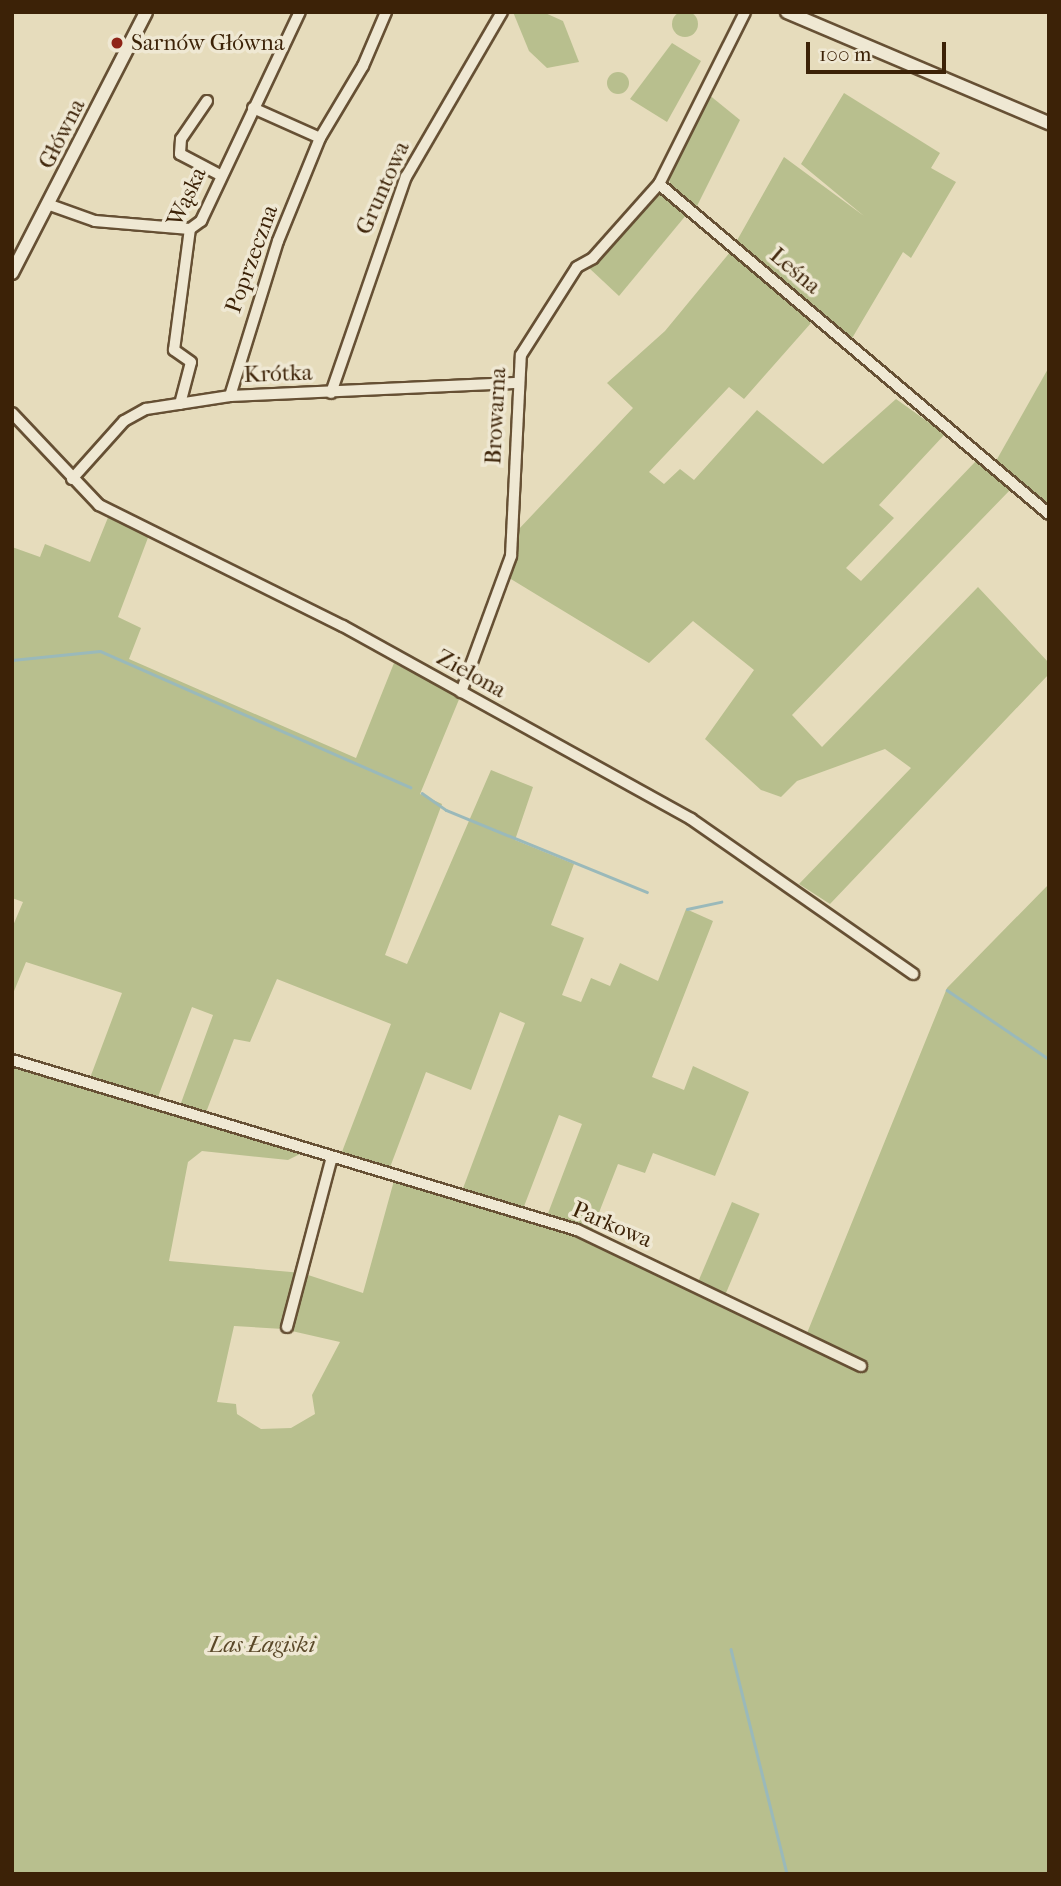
<!DOCTYPE html>
<meta charset="utf-8">
<style>
body{margin:0}
#map{position:relative;width:1061px;height:1886px;overflow:hidden;background:#e6dcbc;font-family:"IM FELL French Canon",serif}
div>[style]{position:absolute}
.green>*{inset:0;background:#b8bf8e;transform-origin:0 0}
.round{border-radius:50%}
.stream>*{height:2.5px;margin:-1.25px;padding:0 1.25px;transform-origin:1.25px;border-radius:1.25px;background:#9ab9ba}
.roads{filter:drop-shadow(2px 0 #665034) drop-shadow(-2px 0 #665034) drop-shadow(0 2px #665034) drop-shadow(0 -2px #665034)}
.minor>*{height:10px;margin:-5px;padding:0 5px;transform-origin:5px;border-radius:5px;background:#efe8d3}
.tertiary>*{height:12px;margin:-6px;padding:0 6px;transform-origin:6px;border-radius:6px;background:#efe8d3}
.dots>*{width:19px;height:19px;translate:-50% -50%;box-sizing:border-box;border:4px solid #efe8d3;border-radius:50%}
span{translate:-50% -50%;white-space:nowrap;text-align:center;line-height:1.15;-webkit-text-stroke:7px #efe8d3;paint-order:stroke}
.poi-label{font-size:23px;color:#3c2207}
.left{translate:0 -50%;text-align:left}
.street-label{font-size:23px;color:#3c2207}
.park-label{font-size:23px;color:#5b4929;font-style:italic}
.frame{position:absolute;inset:0;border:14px solid #3c2207;pointer-events:none}
.scale{position:absolute;left:806px;top:42px;width:140px;height:32px;box-sizing:border-box;border:4px solid #3c2207;border-top:0;padding-left:9px;font-size:21px;line-height:24px;white-space:nowrap;color:#3c2207;-webkit-text-stroke:5px #efe8d3;paint-order:stroke}
</style>
<div id="map">
<div class="green">
<div class="round" style="left:672px;top:11px;width:26px;height:26px"></div>
<div style="clip-path:polygon(513px 12px,543px 12px,563px 21px,579px 62px,547px 68px,529px 51px)"></div>
<div style="clip-path:polygon(672px 43px,701px 61px,667px 122px,630px 99px)"></div>
<div class="round" style="left:607px;top:72px;width:22px;height:22px"></div>
<div style="clip-path:polygon(844px 93px,940px 153px,931px 168px,956px 182px,911px 258px,903px 252px,851px 340px,735px 244px,784px 157px,864px 216px,801px 164px)"></div>
<div style="clip-path:polygon(708px 94px,740px 120px,696px 208px,671px 188px,668px 174px)"></div>
<div style="clip-path:polygon(664px 194px,687px 214px,619px 296px,588px 267px,654px 196px)"></div>
<div style="clip-path:polygon(731px 251px,811px 323px,744px 399px,729px 387px,649px 472px,664px 484px,680px 469px,694px 480px,757px 410px,823px 464px,896px 399px,945px 434px,879px 505px,894px 518px,846px 568px,861px 581px,976px 461px,1010px 490px,792px 715px,822px 747px,978px 587px,1049px 663px,1049px 674px,830px 904px,799px 884px,911px 768px,885px 749px,797px 781px,781px 797px,761px 790px,705px 739px,754px 670px,693px 621px,649px 663px,506px 576px,518px 530px,633px 408px,607px 383px,665px 331px)"></div>
<div style="clip-path:polygon(1049px 367px,1049px 505px,996px 461px)"></div>
<div style="clip-path:polygon(109px 515px,149px 535px,118px 617px,141px 628px,129px 659px,356px 758px,394px 663px,460px 697px,420px 794px,442px 804px,385px 955px,407px 964px,491px 770px,533px 787px,515px 840px,574px 864px,551px 925px,584px 938px,562px 995px,581px 1002px,591px 978px,610px 986px,620px 963px,658px 981px,686px 909px,713px 921px,652px 1077px,684px 1090px,693px 1066px,749px 1092px,715px 1176px,653px 1153px,645px 1173px,618px 1164px,591px 1233px,547px 1216px,582px 1124px,559px 1115px,523px 1209px,462px 1191px,525px 1023px,500px 1012px,471px 1090px,426px 1072px,389px 1170px,340px 1157px,391px 1024px,277px 979px,250px 1042px,234px 1039px,205px 1115px,181px 1103px,213px 1015px,192px 1007px,158px 1097px,90px 1078px,122px 993px,26px 962px,12px 996px,12px 928px,23px 902px,12px 898px,12px 547px,40px 557px,45px 544px,90px 562px)"></div>
<div style="clip-path:polygon(evenodd,1049px 884px,1049px 1874px,12px 1874px,12px 1066px,302px 1153px,288px 1160px,202px 1151px,188px 1162px,169px 1261px,302px 1273px,363px 1293px,395px 1177px,574px 1232px,803px 1343px,947px 988px,1049px 884px,234px 1326px,283px 1329px,340px 1342px,312px 1395px,315px 1414px,291px 1428px,261px 1429px,237px 1414px,236px 1404px,217px 1402px,234px 1326px)"></div>
<div style="left:732px;top:1202px;width:30px;height:88px;rotate:23deg"></div>
</div>
<div class="stream">
<div style="left:12px;top:660px;width:88px;rotate:-5.8deg"></div>
<div style="left:100px;top:651px;width:339px;rotate:23.7deg"></div>
<div style="left:422px;top:793px;width:29px;rotate:35deg"></div>
<div style="left:446px;top:810px;width:217px;rotate:22.2deg"></div>
<div style="left:687px;top:909px;width:35px;rotate:-12deg"></div>
<div style="left:947px;top:990px;width:123px;rotate:34.1deg"></div>
<div style="left:731px;top:1649px;width:232px;rotate:76deg"></div>
</div>
<div class="roads">
<div class="minor">
<div style="left:207px;top:101px;width:46px;rotate:124.4deg"></div>
<div style="left:181px;top:139px;width:15px;rotate:94deg"></div>
<div style="left:180px;top:154px;width:45px;rotate:27.7deg"></div>
<div style="left:253px;top:108px;width:73px;rotate:24.1deg"></div>
<div style="left:659px;top:184px;width:511px;rotate:40.24deg"></div>
<div style="left:50px;top:205px;width:48px;rotate:19.6deg"></div>
<div style="left:95px;top:221px;width:95px;rotate:4.8deg"></div>
<div style="left:331px;top:393px;width:229px;rotate:-70.9deg"></div>
<div style="left:406px;top:177px;width:191px;rotate:-59.8deg"></div>
<div style="left:230px;top:396px;width:162px;rotate:-72.8deg"></div>
<div style="left:278px;top:241px;width:111px;rotate:-67.8deg"></div>
<div style="left:320px;top:138px;width:84px;rotate:-59.2deg"></div>
<div style="left:363px;top:66px;width:59px;rotate:-66.9deg"></div>
<div style="left:180px;top:404px;width:43px;rotate:-75.3deg"></div>
<div style="left:191px;top:362px;width:21px;rotate:-145deg"></div>
<div style="left:174px;top:350px;width:122px;rotate:-82.5deg"></div>
<div style="left:190px;top:229px;width:14px;rotate:-36deg"></div>
<div style="left:201px;top:221px;width:231px;rotate:-64.7deg"></div>
<div style="left:12px;top:413px;width:127px;rotate:46.6deg"></div>
<div style="left:99px;top:505px;width:272px;rotate:26.4deg"></div>
<div style="left:343px;top:626px;width:398px;rotate:29deg"></div>
<div style="left:691px;top:819px;width:271px;rotate:34.9deg"></div>
<div style="left:72px;top:479px;width:78px;rotate:-48.1deg"></div>
<div style="left:124px;top:421px;width:25px;rotate:-29deg"></div>
<div style="left:146px;top:409px;width:85px;rotate:-8.8deg"></div>
<div style="left:230px;top:396px;width:285px;rotate:-2.6deg"></div>
<div style="left:461px;top:692px;width:145px;rotate:-69.8deg"></div>
<div style="left:511px;top:556px;width:201px;rotate:-87.2deg"></div>
<div style="left:521px;top:355px;width:104px;rotate:-57.5deg"></div>
<div style="left:577px;top:267px;width:18px;rotate:-29deg"></div>
<div style="left:593px;top:258px;width:99px;rotate:-48.3deg"></div>
<div style="left:659px;top:184px;width:192px;rotate:-63.4deg"></div>
<div style="left:12px;top:1060px;width:590px;rotate:16.75deg"></div>
<div style="left:577px;top:1230px;width:315px;rotate:25.6deg"></div>
<div style="left:287px;top:1327px;width:176px;rotate:-75.2deg"></div>
</div>
<div class="tertiary">
<div style="left:787px;top:12px;width:285px;rotate:23deg"></div>
<div style="left:12px;top:273px;width:293px;rotate:-62.8deg"></div>
</div>
</div>
<div class="dots">
<div style="left:117px;top:43px;background:#8f2418"></div>
</div>
<div class="poi-label">
<span class="left" style="left:131px;top:43px">Sarnów Główna</span>
</div>
<div class="street-label">
<span style="left:62px;top:134px;rotate:-63deg">Główna</span>
<span style="left:383px;top:188px;rotate:-66deg">Gruntowa</span>
<span style="left:187px;top:197px;rotate:-65deg">Wąska</span>
<span style="left:252px;top:259px;rotate:-70deg">Poprzeczna</span>
<span style="left:795px;top:271px;rotate:40deg">Leśna</span>
<span style="left:278px;top:374px;rotate:-2deg">Krótka</span>
<span style="left:496px;top:416px;rotate:-87deg">Browarna</span>
<span style="left:471px;top:674px;rotate:29deg">Zielona</span>
<span style="left:612px;top:1225px;rotate:23deg">Parkowa</span>
</div>
<div class="park-label">
<span style="left:262px;top:1645px">Las Łagiski</span>
</div>
<div class="frame"></div>
<div class="scale">100 m</div>
</div>
